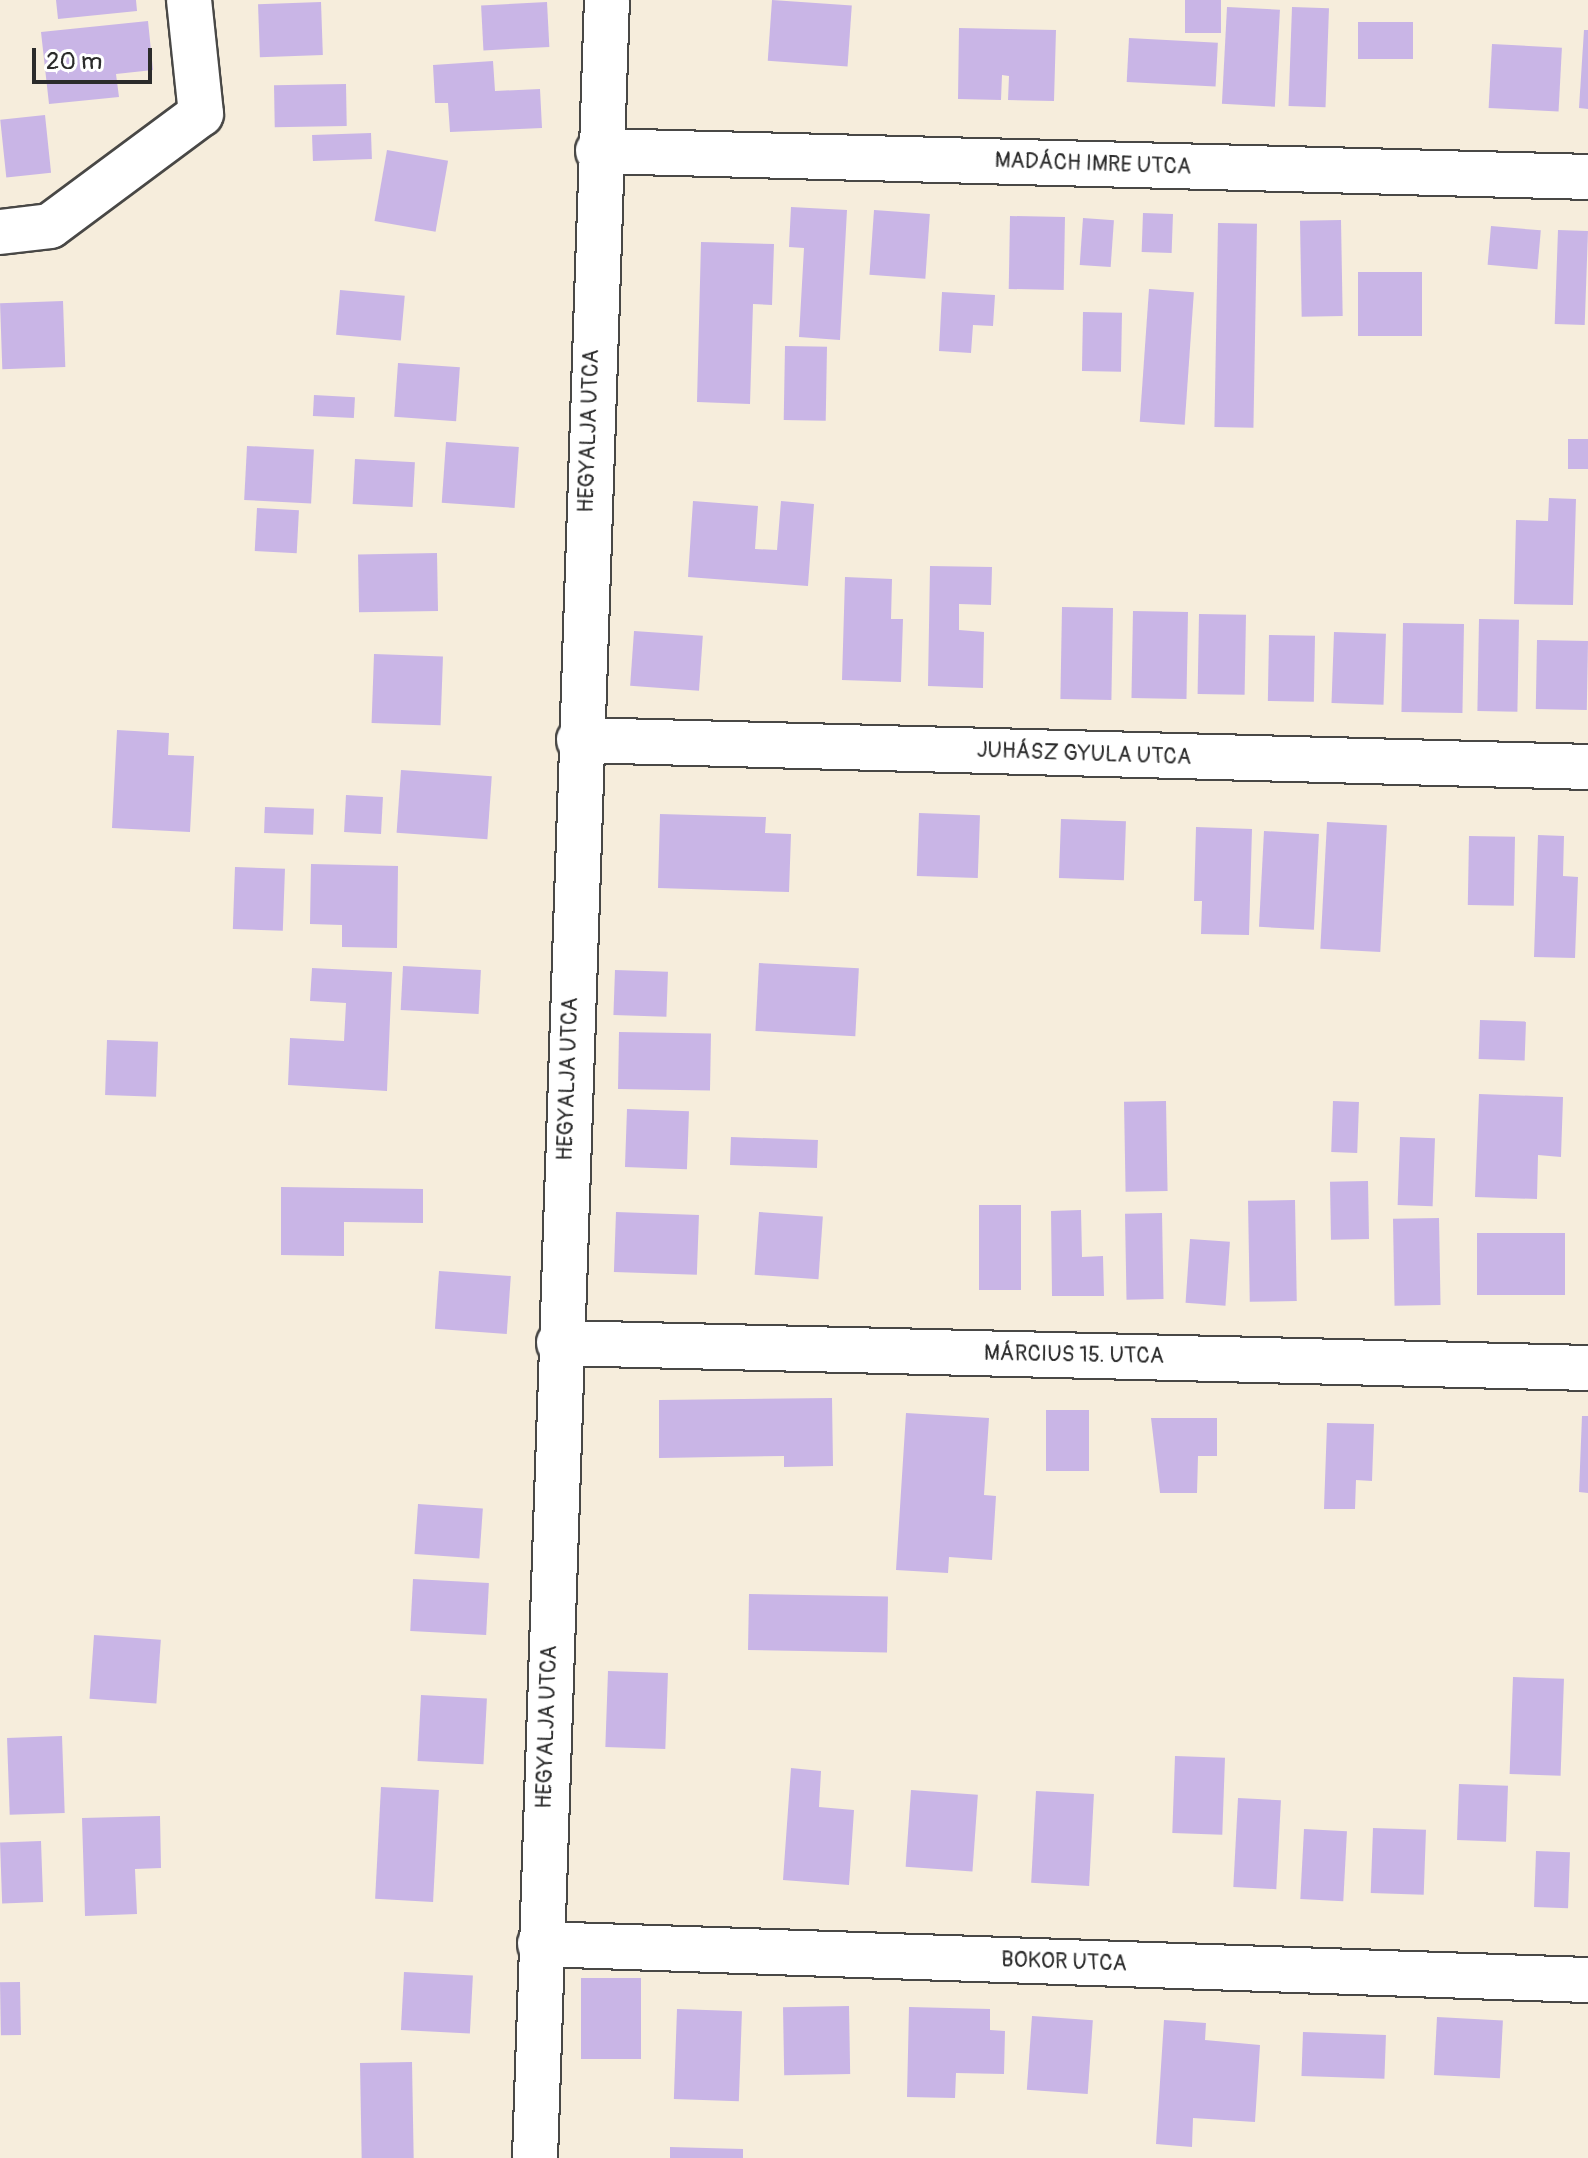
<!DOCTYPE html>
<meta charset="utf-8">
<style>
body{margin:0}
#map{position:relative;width:1588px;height:2158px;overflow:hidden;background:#f6eddc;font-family:Pangolin,sans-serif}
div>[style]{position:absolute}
.building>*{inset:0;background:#c9b5e6;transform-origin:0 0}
.roads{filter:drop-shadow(2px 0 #494846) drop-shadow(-2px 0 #494846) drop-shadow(0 2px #494846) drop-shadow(0 -2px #494846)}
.minor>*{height:44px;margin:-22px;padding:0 22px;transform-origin:22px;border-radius:22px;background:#fff}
span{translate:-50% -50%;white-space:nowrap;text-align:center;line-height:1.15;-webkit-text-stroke:8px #fff;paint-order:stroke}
.street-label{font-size:22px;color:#2b2b2b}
.scale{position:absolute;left:32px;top:48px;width:120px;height:36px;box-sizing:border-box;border:4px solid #2b2b2b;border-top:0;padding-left:10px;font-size:24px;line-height:28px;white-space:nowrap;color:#2b2b2b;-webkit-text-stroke:6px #fff;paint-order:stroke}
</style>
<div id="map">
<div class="building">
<div style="clip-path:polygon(56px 0,136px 0,137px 11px,58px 19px)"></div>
<div style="left:772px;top:0;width:80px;height:61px;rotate:4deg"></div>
<div style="left:1185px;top:0;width:36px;height:33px"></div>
<div style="left:321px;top:2px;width:53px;height:63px;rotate:88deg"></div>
<div style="left:547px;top:2px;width:45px;height:66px;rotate:87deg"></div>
<div style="left:1227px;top:7px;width:53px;height:97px;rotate:3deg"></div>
<div style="left:1292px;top:7px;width:37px;height:99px;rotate:2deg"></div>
<div style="clip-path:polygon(148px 21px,153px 70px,116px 74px,119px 97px,49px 104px,41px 32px)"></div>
<div style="left:1358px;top:22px;width:55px;height:37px"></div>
<div style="clip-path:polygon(959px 28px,1056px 30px,1054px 101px,1008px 100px,1009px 76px,1002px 75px,1001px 100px,958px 99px)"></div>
<div style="clip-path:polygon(1584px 30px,1588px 30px,1588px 109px,1579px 108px)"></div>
<div style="left:1129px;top:38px;width:89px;height:44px;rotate:3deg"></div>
<div style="left:1492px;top:44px;width:70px;height:64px;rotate:3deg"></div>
<div style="clip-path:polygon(493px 61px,495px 91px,540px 89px,542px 128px,450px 132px,448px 103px,435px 103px,433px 65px)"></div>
<div style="left:346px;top:84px;width:42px;height:72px;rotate:89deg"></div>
<div style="left:45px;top:115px;width:58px;height:45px;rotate:84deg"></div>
<div style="left:371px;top:133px;width:26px;height:59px;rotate:88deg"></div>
<div style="left:387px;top:150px;width:62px;height:72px;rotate:10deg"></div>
<div style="clip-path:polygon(791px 207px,847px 210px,840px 340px,799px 337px,804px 248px,789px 247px)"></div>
<div style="left:874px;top:210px;width:56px;height:65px;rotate:4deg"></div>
<div style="left:1143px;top:213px;width:30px;height:39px;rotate:2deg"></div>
<div style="left:1010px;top:216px;width:55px;height:73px;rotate:1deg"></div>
<div style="left:1083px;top:218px;width:31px;height:47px;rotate:4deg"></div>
<div style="left:1341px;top:220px;width:96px;height:41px;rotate:89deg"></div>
<div style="left:1218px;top:223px;width:39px;height:204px;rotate:1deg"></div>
<div style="left:1491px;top:226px;width:50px;height:39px;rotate:5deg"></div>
<div style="left:1558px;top:230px;width:30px;height:94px;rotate:2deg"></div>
<div style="clip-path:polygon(701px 242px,774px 244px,772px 305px,753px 304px,750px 404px,697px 402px)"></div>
<div style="left:1358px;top:272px;width:64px;height:64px"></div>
<div style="left:1149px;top:289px;width:45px;height:133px;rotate:4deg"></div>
<div style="left:340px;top:290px;width:65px;height:45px;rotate:5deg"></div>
<div style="clip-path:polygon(942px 292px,995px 295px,993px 326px,973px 325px,971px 353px,939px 351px)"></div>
<div style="left:63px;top:301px;width:66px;height:63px;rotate:88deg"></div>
<div style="left:1083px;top:312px;width:39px;height:59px;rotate:1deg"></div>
<div style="left:785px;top:346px;width:42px;height:74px;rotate:1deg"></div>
<div style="left:398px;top:363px;width:62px;height:54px;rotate:4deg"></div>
<div style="left:314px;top:395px;width:41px;height:21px;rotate:3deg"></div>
<div style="left:1568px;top:439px;width:20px;height:30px"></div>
<div style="left:446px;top:442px;width:73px;height:61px;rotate:4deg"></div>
<div style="left:247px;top:446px;width:67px;height:54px;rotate:3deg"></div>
<div style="left:355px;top:459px;width:60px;height:45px;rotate:3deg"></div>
<div style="clip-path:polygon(1549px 498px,1576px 499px,1573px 605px,1514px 604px,1516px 520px,1548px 521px)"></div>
<div style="clip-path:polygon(693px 501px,758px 506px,755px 549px,777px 550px,781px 501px,814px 504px,808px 586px,688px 577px)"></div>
<div style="left:257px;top:508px;width:42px;height:43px;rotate:3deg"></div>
<div style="left:437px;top:553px;width:58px;height:79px;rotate:89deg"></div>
<div style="clip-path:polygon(930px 566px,992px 567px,991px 605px,959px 604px,959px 630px,984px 632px,983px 688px,928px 686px)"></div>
<div style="clip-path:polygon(845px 577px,892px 579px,891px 619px,903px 619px,901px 682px,842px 680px)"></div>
<div style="left:1062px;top:607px;width:51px;height:92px;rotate:1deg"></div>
<div style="left:1133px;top:611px;width:55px;height:87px;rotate:1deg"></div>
<div style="left:1199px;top:614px;width:47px;height:80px;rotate:1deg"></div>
<div style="left:1479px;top:619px;width:40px;height:92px;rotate:1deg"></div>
<div style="left:1403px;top:623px;width:61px;height:89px;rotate:1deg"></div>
<div style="left:634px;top:631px;width:69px;height:55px;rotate:4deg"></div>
<div style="left:1334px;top:632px;width:52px;height:71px;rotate:2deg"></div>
<div style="left:1269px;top:635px;width:46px;height:66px;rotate:1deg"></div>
<div style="left:1537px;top:640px;width:51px;height:69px;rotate:1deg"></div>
<div style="left:374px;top:654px;width:69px;height:69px;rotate:2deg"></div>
<div style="clip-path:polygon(117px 730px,169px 733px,168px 755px,194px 756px,190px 832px,112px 828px)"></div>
<div style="left:401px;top:770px;width:91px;height:63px;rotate:4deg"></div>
<div style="left:346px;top:795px;width:37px;height:37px;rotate:3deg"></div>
<div style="left:265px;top:807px;width:49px;height:26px;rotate:2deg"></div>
<div style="left:919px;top:813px;width:61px;height:63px;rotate:2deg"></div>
<div style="clip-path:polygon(660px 814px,766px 817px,765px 833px,791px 834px,789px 892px,658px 888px)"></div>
<div style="left:1061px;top:819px;width:65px;height:59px;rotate:2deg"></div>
<div style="left:1327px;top:822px;width:60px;height:127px;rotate:3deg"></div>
<div style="clip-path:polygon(1196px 827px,1252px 829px,1249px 935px,1201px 934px,1202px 901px,1194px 901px)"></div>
<div style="left:1264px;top:831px;width:55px;height:96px;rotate:3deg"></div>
<div style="clip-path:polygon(1538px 835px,1564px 836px,1563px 876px,1578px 877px,1575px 958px,1534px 957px)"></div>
<div style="left:1469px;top:836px;width:46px;height:69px;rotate:1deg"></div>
<div style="clip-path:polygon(311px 864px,398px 866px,397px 948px,342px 947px,342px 925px,310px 924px)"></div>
<div style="left:235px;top:867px;width:50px;height:62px;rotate:2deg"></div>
<div style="left:759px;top:963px;width:100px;height:68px;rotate:3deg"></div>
<div style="left:403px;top:966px;width:78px;height:44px;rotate:3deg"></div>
<div style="clip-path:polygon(312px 968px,392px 972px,387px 1091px,288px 1085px,290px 1038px,344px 1041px,346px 1003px,310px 1001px)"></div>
<div style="left:615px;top:970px;width:53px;height:45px;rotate:2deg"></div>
<div style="left:1480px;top:1020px;width:46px;height:39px;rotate:2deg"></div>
<div style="left:619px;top:1032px;width:92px;height:57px;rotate:1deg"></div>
<div style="left:107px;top:1040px;width:51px;height:55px;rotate:2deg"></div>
<div style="clip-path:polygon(1479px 1094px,1563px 1097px,1561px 1157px,1538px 1155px,1537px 1199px,1475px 1197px)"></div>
<div style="left:1166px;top:1101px;width:90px;height:42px;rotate:89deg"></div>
<div style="left:1333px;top:1101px;width:26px;height:51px;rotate:2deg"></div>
<div style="left:627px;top:1109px;width:62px;height:58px;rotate:2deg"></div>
<div style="left:731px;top:1137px;width:87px;height:28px;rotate:2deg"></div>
<div style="left:1400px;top:1137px;width:35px;height:68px;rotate:2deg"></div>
<div style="left:1368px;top:1181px;width:58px;height:38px;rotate:89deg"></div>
<div style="clip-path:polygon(281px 1187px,423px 1189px,423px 1223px,344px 1222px,344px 1256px,281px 1255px)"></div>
<div style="left:1295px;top:1200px;width:101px;height:47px;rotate:89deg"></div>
<div style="left:979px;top:1205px;width:42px;height:85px"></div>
<div style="clip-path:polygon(1081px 1210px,1082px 1257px,1103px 1256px,1104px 1296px,1052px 1296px,1051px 1211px)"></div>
<div style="left:616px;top:1212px;width:83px;height:60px;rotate:2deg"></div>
<div style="left:759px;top:1212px;width:64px;height:63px;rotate:4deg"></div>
<div style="left:1162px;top:1213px;width:86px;height:37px;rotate:89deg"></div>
<div style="left:1439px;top:1218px;width:87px;height:46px;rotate:89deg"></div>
<div style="left:1477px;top:1233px;width:88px;height:62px"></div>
<div style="left:1190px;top:1239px;width:40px;height:64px;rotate:4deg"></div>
<div style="left:439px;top:1271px;width:72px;height:58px;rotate:4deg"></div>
<div style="clip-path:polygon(832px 1398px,833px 1466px,784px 1467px,784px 1456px,659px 1458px,659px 1400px)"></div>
<div style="left:1046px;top:1410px;width:43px;height:61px"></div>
<div style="clip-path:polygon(906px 1413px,989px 1418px,984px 1495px,996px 1496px,992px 1560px,949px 1557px,948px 1573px,896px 1570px)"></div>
<div style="clip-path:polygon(1582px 1416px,1588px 1416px,1588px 1493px,1579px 1492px)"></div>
<div style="clip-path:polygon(1151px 1418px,1217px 1418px,1217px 1456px,1198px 1456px,1197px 1493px,1160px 1493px)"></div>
<div style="clip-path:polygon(1327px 1423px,1374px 1424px,1372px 1481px,1356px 1480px,1355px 1509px,1324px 1509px)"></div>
<div style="left:418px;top:1504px;width:65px;height:50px;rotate:4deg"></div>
<div style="left:413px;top:1579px;width:76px;height:52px;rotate:3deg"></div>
<div style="left:749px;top:1594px;width:139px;height:56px;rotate:1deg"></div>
<div style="left:94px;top:1635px;width:67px;height:64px;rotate:4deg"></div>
<div style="left:608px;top:1671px;width:60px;height:76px;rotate:2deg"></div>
<div style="left:1513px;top:1677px;width:51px;height:97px;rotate:2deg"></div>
<div style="left:421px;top:1695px;width:66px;height:66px;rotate:3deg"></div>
<div style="left:62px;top:1736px;width:77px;height:55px;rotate:88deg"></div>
<div style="left:1175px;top:1756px;width:50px;height:77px;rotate:2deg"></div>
<div style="clip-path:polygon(791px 1768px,821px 1771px,819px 1807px,854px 1810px,849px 1885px,783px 1880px)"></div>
<div style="left:1459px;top:1784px;width:49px;height:56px;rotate:2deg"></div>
<div style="left:381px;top:1787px;width:58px;height:112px;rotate:3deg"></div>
<div style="left:911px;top:1790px;width:67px;height:77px;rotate:4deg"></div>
<div style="left:1036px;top:1791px;width:58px;height:92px;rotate:3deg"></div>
<div style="left:1238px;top:1798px;width:43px;height:89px;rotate:3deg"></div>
<div style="clip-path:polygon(160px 1816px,161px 1868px,135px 1869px,137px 1914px,85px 1916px,82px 1818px)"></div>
<div style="left:1373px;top:1828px;width:53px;height:65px;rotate:2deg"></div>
<div style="left:1304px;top:1829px;width:43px;height:70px;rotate:3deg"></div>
<div style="left:41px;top:1841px;width:61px;height:41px;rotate:88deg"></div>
<div style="left:1536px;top:1851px;width:34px;height:56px;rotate:2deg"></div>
<div style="left:404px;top:1972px;width:69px;height:58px;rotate:3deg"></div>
<div style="left:581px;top:1978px;width:60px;height:81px"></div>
<div style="left:20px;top:1982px;width:53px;height:20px;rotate:89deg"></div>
<div style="left:849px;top:2006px;width:68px;height:66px;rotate:89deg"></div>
<div style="clip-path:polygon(909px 2007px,990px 2009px,990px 2030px,1005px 2031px,1004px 2074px,956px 2073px,955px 2098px,907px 2097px)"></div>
<div style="left:677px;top:2009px;width:65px;height:90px;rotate:2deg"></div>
<div style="left:1032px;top:2016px;width:61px;height:74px;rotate:4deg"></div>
<div style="left:1437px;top:2017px;width:66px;height:58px;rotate:3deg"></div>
<div style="clip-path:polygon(1164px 2020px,1206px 2023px,1205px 2040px,1260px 2045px,1255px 2122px,1193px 2118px,1192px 2147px,1156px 2144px)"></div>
<div style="left:1303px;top:2032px;width:83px;height:44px;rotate:2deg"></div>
<div style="left:412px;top:2062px;width:96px;height:52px;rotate:89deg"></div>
<div style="clip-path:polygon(670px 2147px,743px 2149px,743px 2158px,670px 2158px)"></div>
</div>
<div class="roads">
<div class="minor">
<div style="left:598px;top:151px;width:990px;rotate:1.5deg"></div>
<div style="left:0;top:232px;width:50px;rotate:-6.8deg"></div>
<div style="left:50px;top:226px;width:188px;rotate:-36.6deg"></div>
<div style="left:201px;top:114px;width:115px;rotate:-96deg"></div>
<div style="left:579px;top:740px;width:1009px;rotate:1.53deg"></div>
<div style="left:559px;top:1343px;width:1029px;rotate:1.39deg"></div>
<div style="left:540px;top:1944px;width:1049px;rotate:1.97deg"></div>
<div style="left:535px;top:2158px;width:2159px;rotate:-88.09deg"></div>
</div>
</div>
<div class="street-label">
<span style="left:1093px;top:164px;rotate:2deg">MADÁCH IMRE UTCA</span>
<span style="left:589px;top:431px;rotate:-88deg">HEGYALJA UTCA</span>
<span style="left:1084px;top:754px;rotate:2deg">JUHÁSZ GYULA UTCA</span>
<span style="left:568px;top:1079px;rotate:-88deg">HEGYALJA UTCA</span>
<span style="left:1074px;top:1355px;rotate:1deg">MÁRCIUS 15. UTCA</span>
<span style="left:547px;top:1727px;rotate:-88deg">HEGYALJA UTCA</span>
<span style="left:1064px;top:1962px;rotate:2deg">BOKOR UTCA</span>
</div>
<div class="scale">20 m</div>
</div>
